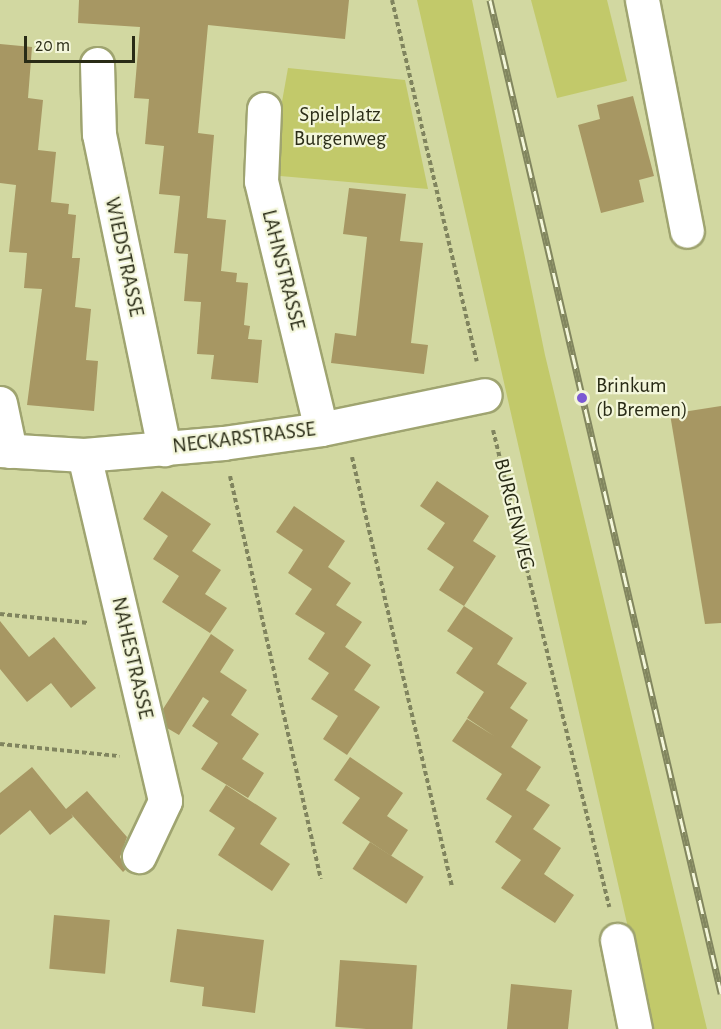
<!DOCTYPE html>
<style>
body{margin:0}
#map{position:relative;width:721px;height:1029px;overflow:hidden;background:#d2d8a1;font-family:"Alegreya Sans",sans-serif}
div>[style]{position:absolute}
.green>*{inset:0;background:#c2c96a}
.building>*{inset:0;background:#a79763;transform-origin:0 0}
.path>*{height:4px;margin-top:-2px;transform-origin:0;background:repeating-linear-gradient(90deg,#80845e 0 4.5px,transparent 0 7.5px)}
.roads{filter:drop-shadow(2px 0 #9fa470) drop-shadow(-2px 0 #9fa470) drop-shadow(0 2px #9fa470) drop-shadow(0 -2px #9fa470)}
.minor>*{height:33px;margin:-16.5px;padding:0 16.5px;transform-origin:16.5px;border-radius:16.5px;background:#fff}
.rail>*{height:7px;margin-top:-3.5px;transform-origin:0;background:repeating-linear-gradient(90deg,#f3f6da 0 14px,#82865f 0 28px);box-sizing:border-box;border-block:2px solid #82865f}
.dots>*{width:16px;height:16px;translate:-50% -50%;box-sizing:border-box;border:3px solid #f3f6da;border-radius:50%}
span{translate:-50% -50%;white-space:nowrap;text-align:center;line-height:1.15;-webkit-text-stroke:4.5px #f3f6da;paint-order:stroke}
.park-label{font-size:21px;color:#2c2e18}
.street-label{font-size:21px;color:#292b16}
.poi-label{font-size:21px;color:#292b16}
.left{translate:0 -50%;text-align:left}
.scale{position:absolute;left:24px;top:36px;width:111px;height:27px;box-sizing:border-box;border:3px solid #292b16;border-top:0;padding-left:8px;font-size:18px;line-height:21px;white-space:nowrap;color:#292b16;-webkit-text-stroke:4px #f3f6da;paint-order:stroke}
</style>
<div id="map">
<div class="green">
<div style="clip-path:polygon(417px 0,472px 0,545px 355px,707px 1029px,651px 1029px)"></div>
<div style="clip-path:polygon(531px 0,607px 0,627px 81px,557px 98px)"></div>
<div style="clip-path:polygon(288px 68px,405px 80px,428px 189px,269px 175px)"></div>
</div>
<div class="building">
<div style="clip-path:polygon(79px 0,349px 0,345px 39px,208px 25px,198px 133px,214px 135px,207px 218px,226px 220px,221px 271px,237px 273px,236px 282px,248px 283px,244px 325px,250px 326px,248px 339px,262px 340px,258px 383px,211px 379px,214px 355px,197px 354px,201px 302px,184px 301px,188px 254px,174px 253px,180px 196px,159px 194px,164px 146px,145px 144px,149px 99px,134px 98px,140px 27px,78px 23px)"></div>
<div style="clip-path:polygon(0 44px,32px 47px,28px 98px,43px 100px,38px 150px,56px 152px,51px 202px,69px 204px,68px 214px,76px 215px,72px 258px,80px 258px,75px 307px,91px 309px,86px 360px,98px 361px,94px 411px,27px 405px,42px 289px,24px 288px,27px 253px,9px 252px,16px 185px,0 183px)"></div>
<div style="clip-path:polygon(633px 96px,654px 176px,639px 180px,644px 202px,601px 213px,578px 125px,600px 119px,597px 105px)"></div>
<div style="clip-path:polygon(349px 188px,406px 194px,400px 241px,423px 243px,411px 343px,428px 345px,424px 374px,331px 363px,335px 333px,356px 336px,367px 237px,343px 234px)"></div>
<div style="clip-path:polygon(721px 406px,721px 623px,705px 624px,670px 414px)"></div>
<div style="clip-path:polygon(437px 481px,489px 516px,473px 541px,496px 556px,464px 606px,439px 590px,454px 567px,427px 549px,445px 523px,420px 506px)"></div>
<div style="clip-path:polygon(162px 491px,211px 524px,192px 551px,221px 570px,205px 594px,227px 608px,210px 633px,162px 602px,179px 576px,153px 559px,168px 536px,143px 519px)"></div>
<div style="clip-path:polygon(294px 506px,345px 541px,328px 567px,351px 583px,336px 605px,362px 622px,345px 647px,328px 635px,371px 665px,354px 690px,380px 707px,347px 755px,323px 739px,338px 716px,311px 699px,329px 673px,308px 659px,325px 633px,295px 614px,312px 589px,288px 573px,303px 550px,276px 532px)"></div>
<div style="clip-path:polygon(464px 606px,513px 638px,497px 664px,527px 683px,510px 708px,528px 720px,511px 747px,541px 767px,526px 790px,550px 805px,533px 829px,561px 848px,544px 874px,574px 895px,555px 923px,501px 888px,521px 860px,495px 842px,512px 816px,486px 799px,502px 774px,452px 741px,467px 719px,494px 736px,467px 718px,484px 692px,456px 673px,473px 648px,447px 631px)"></div>
<div style="clip-path:polygon(0 621px,29px 657px,54px 637px,96px 688px,71px 708px,51px 683px,27px 702px,0 669px)"></div>
<div style="clip-path:polygon(211px 634px,234px 650px,220px 672px,247px 690px,231px 715px,259px 734px,242px 759px,264px 773px,248px 798px,201px 769px,218px 743px,192px 726px,209px 701px,203px 697px,179px 735px,167px 728px,163px 709px)"></div>
<div style="clip-path:polygon(350px 757px,403px 793px,387px 816px,408px 830px,391px 856px,342px 823px,360px 798px,334px 780px)"></div>
<div style="clip-path:polygon(32px 767px,66px 809px,87px 791px,127px 837px,120px 857px,126px 869px,123px 872px,71px 814px,73px 817px,50px 835px,30px 810px,0 835px,0 793px)"></div>
<div style="clip-path:polygon(226px 785px,277px 818px,260px 844px,290px 864px,272px 891px,218px 855px,235px 828px,209px 811px)"></div>
<div style="left:370px;top:842px;width:64px;height:32px;rotate:33deg"></div>
<div style="left:54px;top:915px;width:56px;height:54px;rotate:5deg"></div>
<div style="clip-path:polygon(177px 929px,264px 940px,255px 1013px,202px 1006px,204px 987px,170px 982px)"></div>
<div style="left:340px;top:960px;width:77px;height:67px;rotate:4deg"></div>
<div style="clip-path:polygon(511px 984px,572px 990px,568px 1029px,507px 1029px)"></div>
</div>
<div class="path">
<div style="left:392px;top:0;width:371px;rotate:76.8deg"></div>
<div style="left:493px;top:430px;width:491px;rotate:76.3deg"></div>
<div style="left:352px;top:457px;width:442px;rotate:76.9deg"></div>
<div style="left:230px;top:476px;width:413px;rotate:77.3deg"></div>
<div style="left:0;top:614px;width:89px;rotate:5.8deg"></div>
<div style="left:0;top:744px;width:120px;rotate:5.8deg"></div>
</div>
<div class="roads">
<div class="minor">
<div style="left:642px;top:0;width:235px;rotate:79deg"></div>
<div style="left:97px;top:64px;width:70px;rotate:88.4deg"></div>
<div style="left:99px;top:134px;width:322px;rotate:78.3deg"></div>
<div style="left:264px;top:109px;width:72px;rotate:92.4deg"></div>
<div style="left:261px;top:181px;width:255px;rotate:76.4deg"></div>
<div style="left:0;top:403px;width:49px;rotate:78.2deg"></div>
<div style="left:0;top:450px;width:84px;rotate:3.4deg"></div>
<div style="left:84px;top:455px;width:140px;rotate:-4.9deg"></div>
<div style="left:223px;top:443px;width:99px;rotate:-8.1deg"></div>
<div style="left:321px;top:429px;width:167px;rotate:-11.7deg"></div>
<div style="left:84px;top:455px;width:355px;rotate:76.8deg"></div>
<div style="left:165px;top:801px;width:61px;rotate:115.3deg"></div>
<div style="left:617px;top:940px;width:91px;rotate:78.6deg"></div>
</div>
</div>
<div class="rail">
<div style="left:490px;top:0;width:1020px;rotate:76.9deg"></div>
</div>
<div class="dots">
<div style="left:582px;top:398px;background:#7b59d3"></div>
</div>
<div class="park-label">
<span style="left:340px;top:127px">Spielplatz<br>Burgenweg</span>
</div>
<div class="street-label">
<span style="left:124px;top:257px;rotate:78deg">WIEDSTRASSE</span>
<span style="left:283px;top:270px;rotate:76deg">LAHNSTRASSE</span>
<span style="left:244px;top:438px;rotate:-7deg">NECKARSTRASSE</span>
<span style="left:514px;top:514px;rotate:76deg">BURGENWEG</span>
<span style="left:132px;top:658px;rotate:77deg">NAHESTRASSE</span>
</div>
<div class="poi-label">
<span class="left" style="left:596px;top:398px">Brinkum<br>(b Bremen)</span>
</div>
<div class="scale">20 m</div>
</div>
